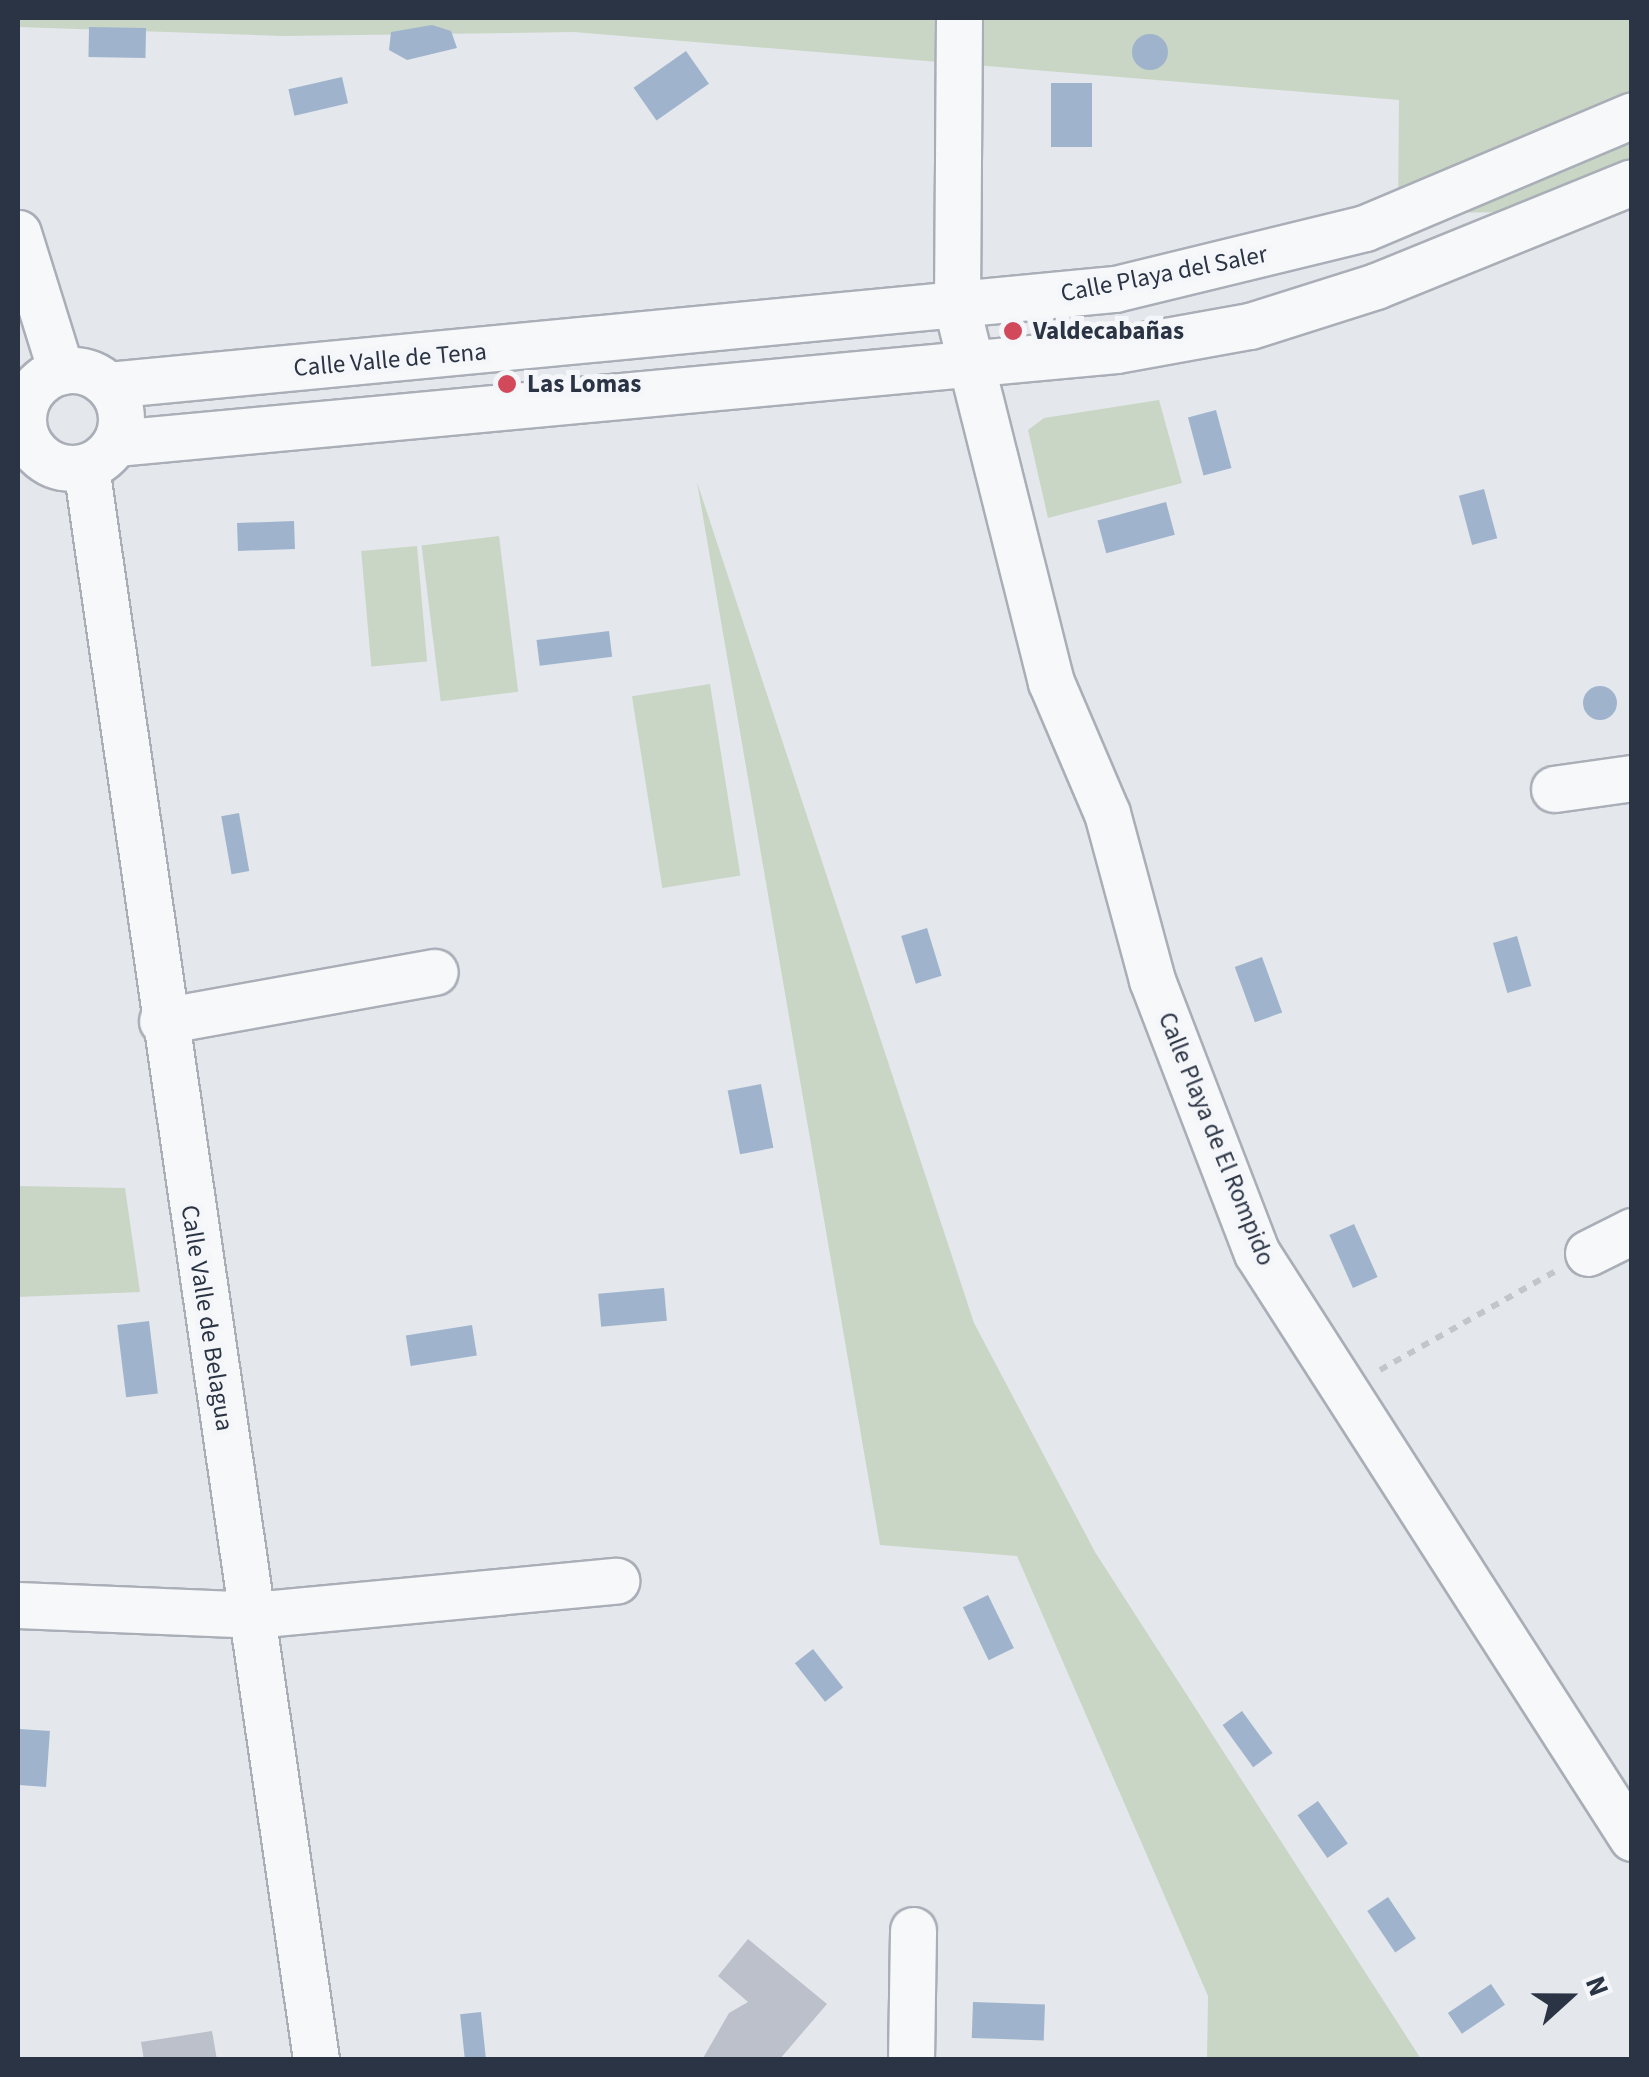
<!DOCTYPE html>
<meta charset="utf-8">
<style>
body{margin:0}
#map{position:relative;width:1649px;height:2077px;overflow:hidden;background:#e4e7ec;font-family:"Source Sans 3",sans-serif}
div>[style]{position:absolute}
.green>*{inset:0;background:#c9d6c5;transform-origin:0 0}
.water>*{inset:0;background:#9fb4cc;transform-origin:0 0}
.round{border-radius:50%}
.building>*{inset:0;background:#bbc0ca}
.path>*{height:6px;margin-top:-3px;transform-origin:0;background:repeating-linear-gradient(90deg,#c2c5cb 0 8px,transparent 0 16px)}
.roads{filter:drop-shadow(2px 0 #a9aeb7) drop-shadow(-2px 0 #a9aeb7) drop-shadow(0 2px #a9aeb7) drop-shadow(0 -2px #a9aeb7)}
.minor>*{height:45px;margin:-22.5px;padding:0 22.5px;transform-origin:22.5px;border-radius:22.5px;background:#f7f8fa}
.minor>.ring{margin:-22.5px;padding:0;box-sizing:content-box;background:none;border:45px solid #f7f8fa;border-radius:50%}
.dots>*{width:28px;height:28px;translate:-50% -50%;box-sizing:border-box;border:5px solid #f4f6f9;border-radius:50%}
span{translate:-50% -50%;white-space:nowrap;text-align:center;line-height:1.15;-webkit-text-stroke:10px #f4f6f9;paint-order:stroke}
.street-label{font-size:25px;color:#2b3445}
.poi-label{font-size:25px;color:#2b3445;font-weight:700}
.left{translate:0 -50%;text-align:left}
.frame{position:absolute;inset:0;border:20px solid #2b3445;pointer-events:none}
.north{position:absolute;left:1519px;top:1947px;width:100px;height:100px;-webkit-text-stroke:8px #f4f6f9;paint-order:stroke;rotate:69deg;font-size:28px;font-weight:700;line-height:40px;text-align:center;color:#2b3445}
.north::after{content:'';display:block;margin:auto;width:35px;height:45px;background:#2b3445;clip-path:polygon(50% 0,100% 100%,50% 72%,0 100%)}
</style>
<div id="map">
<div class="green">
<div style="clip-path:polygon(18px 18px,1631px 18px,1631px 211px,1398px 213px,1399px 100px,574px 32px,282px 36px,18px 27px)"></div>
<div style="clip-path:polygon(1159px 400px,1182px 483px,1048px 518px,1028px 430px,1044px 418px)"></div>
<div style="clip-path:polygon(697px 482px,974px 1323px,1095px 1552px,1421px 2059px,1207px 2059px,1208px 1996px,1017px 1556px,880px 1545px)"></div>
<div style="left:499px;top:536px;width:157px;height:78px;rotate:83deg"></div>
<div style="left:417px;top:546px;width:116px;height:56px;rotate:85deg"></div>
<div style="left:710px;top:684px;width:194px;height:79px;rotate:81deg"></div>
<div style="clip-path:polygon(18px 1186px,125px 1188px,140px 1292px,18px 1297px)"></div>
</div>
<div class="water">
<div style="clip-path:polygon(432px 25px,451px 31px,457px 48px,407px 60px,389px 50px,391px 32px)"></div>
<div style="left:89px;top:27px;width:57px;height:30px;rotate:1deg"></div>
<div class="round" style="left:1132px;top:34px;width:36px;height:36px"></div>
<div style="left:686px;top:51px;width:40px;height:64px;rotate:55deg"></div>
<div style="left:342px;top:77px;width:27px;height:55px;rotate:77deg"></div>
<div style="left:1051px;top:83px;width:41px;height:64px"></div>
<div style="left:1216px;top:410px;width:60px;height:29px;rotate:75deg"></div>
<div style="left:1484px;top:489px;width:51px;height:26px;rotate:75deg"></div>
<div style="left:1166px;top:502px;width:34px;height:71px;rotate:75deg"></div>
<div style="left:294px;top:521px;width:28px;height:57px;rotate:88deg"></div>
<div style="left:609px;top:631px;width:26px;height:73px;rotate:83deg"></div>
<div class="round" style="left:1583px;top:686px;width:34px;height:34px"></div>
<div style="left:239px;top:813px;width:59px;height:18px;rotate:80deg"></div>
<div style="left:927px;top:928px;width:50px;height:27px;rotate:73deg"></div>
<div style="left:1517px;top:936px;width:52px;height:25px;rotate:74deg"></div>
<div style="left:1262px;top:957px;width:59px;height:29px;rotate:70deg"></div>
<div style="left:761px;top:1084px;width:65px;height:34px;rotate:79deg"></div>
<div style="left:1354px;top:1224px;width:58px;height:27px;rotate:66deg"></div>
<div style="left:664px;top:1288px;width:33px;height:66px;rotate:85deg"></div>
<div style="left:149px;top:1321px;width:73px;height:32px;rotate:83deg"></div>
<div style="left:472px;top:1325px;width:31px;height:67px;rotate:81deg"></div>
<div style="left:988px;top:1595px;width:59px;height:28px;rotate:64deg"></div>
<div style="left:813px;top:1649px;width:49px;height:23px;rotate:52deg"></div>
<div style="left:1242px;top:1711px;width:52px;height:24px;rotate:54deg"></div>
<div style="left:20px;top:1729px;width:30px;height:56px;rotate:4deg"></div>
<div style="left:1318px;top:1801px;width:52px;height:25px;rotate:55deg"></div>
<div style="left:1388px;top:1897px;width:50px;height:25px;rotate:56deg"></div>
<div style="left:1491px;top:1984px;width:25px;height:52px;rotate:56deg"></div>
<div style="left:973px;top:2002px;width:72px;height:36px;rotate:2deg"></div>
<div style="left:481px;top:2012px;width:47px;height:21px;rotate:84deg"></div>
</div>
<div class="building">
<div style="clip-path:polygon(748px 1939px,827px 2004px,779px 2060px,702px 2060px,729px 2013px,748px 2002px,718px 1976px)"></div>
<div style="clip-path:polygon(212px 2031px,217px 2060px,144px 2060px,141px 2042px)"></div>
</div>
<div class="path">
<div style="left:1380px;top:1370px;width:202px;rotate:-29.4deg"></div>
</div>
<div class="roads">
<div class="minor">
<div style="left:959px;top:18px;width:290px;rotate:90.4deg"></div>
<div style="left:957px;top:308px;width:386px;rotate:75.9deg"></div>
<div style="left:1051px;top:682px;width:142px;rotate:66.9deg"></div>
<div style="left:1107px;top:813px;width:173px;rotate:74.9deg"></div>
<div style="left:1152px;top:980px;width:292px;rotate:69deg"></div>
<div style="left:1257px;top:1253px;width:695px;rotate:57.34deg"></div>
<div style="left:18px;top:233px;width:145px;rotate:72.7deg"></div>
<div class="ring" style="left:23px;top:370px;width:53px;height:53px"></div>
<div style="left:108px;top:385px;width:1012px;rotate:-5.45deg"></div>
<div style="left:1115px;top:289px;width:257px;rotate:-13.7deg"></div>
<div style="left:1365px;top:228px;width:290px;rotate:-22.9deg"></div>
<div style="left:116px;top:443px;width:1004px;rotate:-5.31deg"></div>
<div style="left:1116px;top:350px;width:136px;rotate:-10.2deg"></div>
<div style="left:1250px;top:326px;width:132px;rotate:-17.6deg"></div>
<div style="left:1376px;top:286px;width:276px;rotate:-22.1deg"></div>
<div style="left:86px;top:467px;width:1610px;rotate:81.78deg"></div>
<div style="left:1554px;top:789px;width:79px;rotate:-8deg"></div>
<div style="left:162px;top:1021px;width:277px;rotate:-10.2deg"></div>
<div style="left:1588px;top:1253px;width:49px;rotate:-26.6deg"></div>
<div style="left:18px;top:1605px;width:235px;rotate:2.4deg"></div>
<div style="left:253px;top:1615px;width:365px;rotate:-5.4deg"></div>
<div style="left:911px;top:2060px;width:130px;rotate:-89.1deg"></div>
</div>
</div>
<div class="dots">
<div style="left:1013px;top:331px;background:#d1495b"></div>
<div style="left:507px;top:384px;background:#d1495b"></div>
</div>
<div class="street-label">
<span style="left:1164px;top:274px;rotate:-11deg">Calle Playa del Saler</span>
<span style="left:390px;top:360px;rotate:-5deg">Calle Valle de Tena</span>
<span style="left:1216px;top:1139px;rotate:68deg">Calle Playa de El Rompido</span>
<span style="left:207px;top:1318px;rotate:81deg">Calle Valle de Belagua</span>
</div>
<div class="poi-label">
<span class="left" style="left:1033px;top:331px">Valdecabañas</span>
<span class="left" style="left:527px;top:384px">Las Lomas</span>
</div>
<div class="frame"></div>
<div class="north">N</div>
</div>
